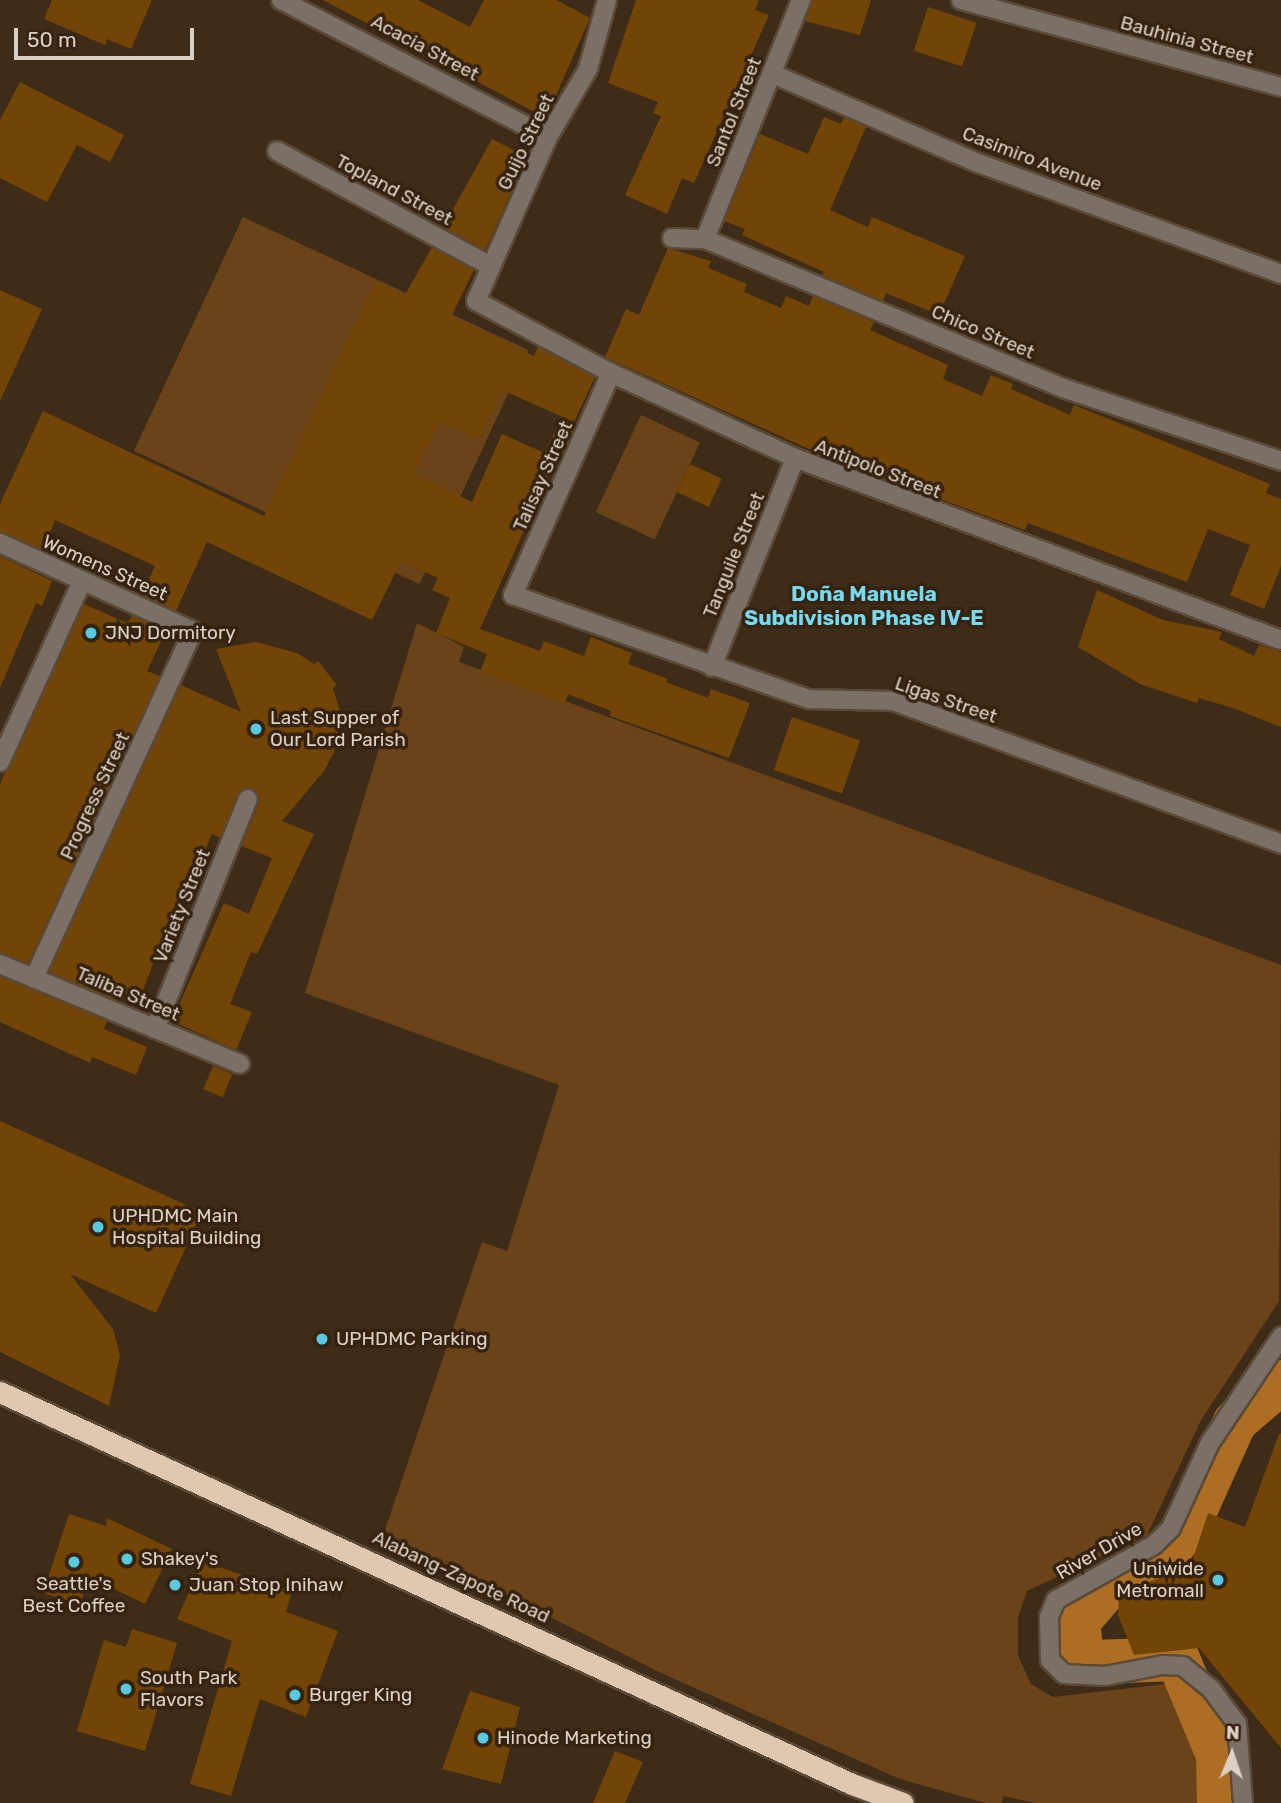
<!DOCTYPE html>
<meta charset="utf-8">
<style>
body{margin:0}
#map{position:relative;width:1281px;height:1803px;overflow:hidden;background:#3f2c18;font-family:Rubik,sans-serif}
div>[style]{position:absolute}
.green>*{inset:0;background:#6a4418;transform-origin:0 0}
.river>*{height:44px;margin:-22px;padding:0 22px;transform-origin:22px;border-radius:22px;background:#ad6e24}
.building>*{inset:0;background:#724405;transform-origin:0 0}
.roads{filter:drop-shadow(2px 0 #5b4a37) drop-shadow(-2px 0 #5b4a37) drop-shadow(0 2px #5b4a37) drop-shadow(0 -2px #5b4a37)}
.minor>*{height:18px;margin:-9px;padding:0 9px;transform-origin:9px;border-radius:9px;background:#7a7067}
.highway>*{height:21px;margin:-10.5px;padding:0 10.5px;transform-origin:10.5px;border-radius:10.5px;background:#e0c8b0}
.dots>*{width:19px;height:19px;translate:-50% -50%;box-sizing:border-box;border:4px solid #35220f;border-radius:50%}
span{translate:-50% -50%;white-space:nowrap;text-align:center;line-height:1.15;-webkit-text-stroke:7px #35220f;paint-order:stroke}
.street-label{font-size:19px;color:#ddd1c5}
.poi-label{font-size:19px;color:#ddd1c5}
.left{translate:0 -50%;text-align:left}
.right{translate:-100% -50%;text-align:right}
.neighbourhood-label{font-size:21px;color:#75daf2;font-weight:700}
.north{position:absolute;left:1197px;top:1719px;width:70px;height:70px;-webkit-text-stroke:5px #35220f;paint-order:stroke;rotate:2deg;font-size:19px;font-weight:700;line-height:28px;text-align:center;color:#ddd1c5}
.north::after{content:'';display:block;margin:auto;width:24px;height:32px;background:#ddd1c5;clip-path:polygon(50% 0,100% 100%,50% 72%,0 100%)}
.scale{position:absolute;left:14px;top:28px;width:180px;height:32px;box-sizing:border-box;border:4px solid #ddd1c5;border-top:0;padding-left:9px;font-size:21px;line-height:24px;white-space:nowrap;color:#ddd1c5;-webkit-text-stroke:5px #35220f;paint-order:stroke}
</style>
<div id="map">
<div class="green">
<div style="left:243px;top:217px;width:315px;height:258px;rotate:25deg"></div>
<div style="left:641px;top:415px;width:65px;height:107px;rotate:25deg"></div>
<div style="clip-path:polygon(417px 623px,464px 647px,459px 662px,1281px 965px,1279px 1301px,1201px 1420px,1147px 1535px,1027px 1591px,1018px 1617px,1018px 1656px,1031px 1684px,1053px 1697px,1166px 1684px,1207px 1727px,1210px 1803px,1036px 1803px,1003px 1796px,1002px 1803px,986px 1803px,900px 1779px,661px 1673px,384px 1533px,482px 1242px,507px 1251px,559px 1085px,305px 993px)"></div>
</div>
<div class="river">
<div style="left:1219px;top:1803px;width:48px;rotate:-91.2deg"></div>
<div style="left:1218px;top:1755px;width:104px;rotate:-112.6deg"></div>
<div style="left:1178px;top:1659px;width:86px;rotate:178deg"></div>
<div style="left:1092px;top:1662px;width:17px;rotate:-130deg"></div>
<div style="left:1081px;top:1649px;width:27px;rotate:-96deg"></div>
<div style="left:1078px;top:1622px;width:57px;rotate:-49.3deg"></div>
<div style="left:1115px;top:1579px;width:55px;rotate:-23.7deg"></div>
<div style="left:1165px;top:1557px;width:43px;rotate:-54.5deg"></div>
<div style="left:1190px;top:1522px;width:110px;rotate:-65.8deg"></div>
<div style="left:1235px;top:1422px;width:61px;rotate:-41deg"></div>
</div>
<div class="building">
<div style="clip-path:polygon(52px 0,152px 0,131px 49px,107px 39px,105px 45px,44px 19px)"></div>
<div style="clip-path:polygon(323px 0,418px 0,470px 27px,484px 0,556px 0,590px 18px,546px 118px)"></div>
<div style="clip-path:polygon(636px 0,759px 0,755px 10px,769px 15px,694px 183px,682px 178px,667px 214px,625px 195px,661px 116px,653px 113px,658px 102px,608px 83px)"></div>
<div style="clip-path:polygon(812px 0,871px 0,860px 35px,805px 21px)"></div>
<div style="left:928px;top:7px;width:51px;height:46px;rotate:18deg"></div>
<div style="clip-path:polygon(20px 82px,124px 135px,110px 162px,77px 145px,47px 202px,0 178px,0 120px)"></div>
<div style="clip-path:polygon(824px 117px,841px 124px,844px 117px,866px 127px,830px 210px,868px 227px,872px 217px,965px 256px,939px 315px,886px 293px,883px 301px,822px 275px,824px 272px,742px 235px,745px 229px,724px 221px,760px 134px,808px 154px)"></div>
<div style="clip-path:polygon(492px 139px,527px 157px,485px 250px,443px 227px)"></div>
<div style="clip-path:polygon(432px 247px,474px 270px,451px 317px,534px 356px,538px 347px,595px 377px,574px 422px,502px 390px,479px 439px,440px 421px,414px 474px,472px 502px,502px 434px,556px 458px,480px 629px,540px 651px,544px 641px,584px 656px,591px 637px,632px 653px,628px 664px,668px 679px,666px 682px,708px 698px,711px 689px,750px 703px,729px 758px,610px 716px,611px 711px,568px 694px,565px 703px,480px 672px,487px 654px,436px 633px,450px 598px,432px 590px,438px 578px,401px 561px,372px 620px,207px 542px,176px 611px,142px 595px,155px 566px,55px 520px,43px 550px,0 532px,0 504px,43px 411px,264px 516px,376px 281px,405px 295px)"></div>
<div style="clip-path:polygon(668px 248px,711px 261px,708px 268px,747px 284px,744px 292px,781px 308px,786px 296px,809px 306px,813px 296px,874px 322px,870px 330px,948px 365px,943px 379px,982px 396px,991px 375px,1013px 384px,1011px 389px,1070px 415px,1074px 405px,1270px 484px,1266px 493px,1281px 499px,1281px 566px,1264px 609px,1230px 595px,1250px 545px,1208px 529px,1187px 582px,1028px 523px,1025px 530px,831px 459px,605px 357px,626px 309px,639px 315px)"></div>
<div style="clip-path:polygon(0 290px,42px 309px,0 401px)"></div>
<div style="left:560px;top:420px;width:17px;height:35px;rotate:25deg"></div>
<div style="left:690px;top:464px;width:35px;height:31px;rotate:25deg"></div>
<div style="clip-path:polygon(0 556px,52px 581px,42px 606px,36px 603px,0 688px)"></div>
<div style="clip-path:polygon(1097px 590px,1163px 620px,1222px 632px,1219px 639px,1254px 656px,1259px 645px,1281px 652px,1281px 727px,1233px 708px,1199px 698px,1197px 703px,1140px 684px,1078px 647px)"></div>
<div style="clip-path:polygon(84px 604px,127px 623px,132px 616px,166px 631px,147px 671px,160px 676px,28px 963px,0 953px,0 784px)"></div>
<div style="clip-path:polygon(256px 642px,297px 653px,314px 664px,318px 661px,337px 685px,333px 688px,341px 714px,334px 752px,324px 771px,282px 821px,314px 834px,257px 954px,251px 952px,230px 1004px,252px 1012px,236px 1050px,172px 1021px,224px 903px,249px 914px,272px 858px,241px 846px,259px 803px,253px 789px,241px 791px,220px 838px,212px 834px,194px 878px,187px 875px,138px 1003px,118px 995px,116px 1000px,49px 972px,181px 685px,241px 712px,216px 649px)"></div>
<div style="left:792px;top:717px;width:72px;height:56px;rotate:19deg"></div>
<div style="clip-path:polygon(0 976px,107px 1021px,104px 1029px,147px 1047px,136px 1075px,92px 1057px,90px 1063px,0 1022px)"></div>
<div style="left:213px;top:1066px;width:21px;height:25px;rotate:23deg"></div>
<div style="clip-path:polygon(0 1121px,202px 1212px,156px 1313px,70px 1274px,113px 1329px,120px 1355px,109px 1406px,0 1352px)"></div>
<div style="clip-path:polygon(1279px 1434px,1281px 1434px,1281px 1748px,1199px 1648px,1134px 1655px,1118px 1615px,1119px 1592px,1190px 1568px,1208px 1513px,1245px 1527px)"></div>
<div style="clip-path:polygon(69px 1514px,106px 1526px,107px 1518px,172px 1549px,145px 1604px,89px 1577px,80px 1605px,43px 1593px)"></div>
<div style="clip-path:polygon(203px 1562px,292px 1591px,286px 1612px,338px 1631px,306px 1717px,260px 1699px,231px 1796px,190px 1784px,232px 1641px,177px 1619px)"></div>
<div style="clip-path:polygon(132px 1629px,177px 1643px,145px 1751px,77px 1731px,104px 1640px,126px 1647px)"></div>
<div style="clip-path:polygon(470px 1691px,520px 1707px,501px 1784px,442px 1769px)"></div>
<div style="clip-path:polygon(615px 1751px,643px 1762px,625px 1803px,593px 1803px)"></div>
</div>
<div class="roads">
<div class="minor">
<div style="left:281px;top:0;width:300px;rotate:27.2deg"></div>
<div style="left:607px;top:0;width:72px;rotate:105.4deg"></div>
<div style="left:588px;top:69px;width:79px;rotate:120.5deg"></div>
<div style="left:548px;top:137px;width:179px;rotate:113.7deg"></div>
<div style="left:476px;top:301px;width:153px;rotate:28.1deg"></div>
<div style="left:611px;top:373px;width:203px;rotate:24.8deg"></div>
<div style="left:795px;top:458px;width:519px;rotate:20.53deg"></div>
<div style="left:961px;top:0;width:332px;rotate:15.2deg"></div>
<div style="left:773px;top:74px;width:223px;rotate:23.5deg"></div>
<div style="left:978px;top:163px;width:323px;rotate:20.1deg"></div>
<div style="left:277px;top:151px;width:243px;rotate:28.3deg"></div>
<div style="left:672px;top:238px;width:33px;rotate:2deg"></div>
<div style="left:705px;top:239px;width:388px;rotate:22.6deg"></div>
<div style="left:1063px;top:388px;width:230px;rotate:18.5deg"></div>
<div style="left:705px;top:239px;width:258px;rotate:-68.1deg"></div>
<div style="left:611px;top:373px;width:243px;rotate:113.8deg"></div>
<div style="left:513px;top:595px;width:314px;rotate:19.4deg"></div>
<div style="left:809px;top:699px;width:84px;rotate:1.4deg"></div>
<div style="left:893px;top:701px;width:414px;rotate:20.2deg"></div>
<div style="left:0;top:543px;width:212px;rotate:24.5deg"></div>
<div style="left:193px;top:631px;width:382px;rotate:114.6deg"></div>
<div style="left:712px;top:667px;width:225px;rotate:-68.3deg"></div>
<div style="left:0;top:762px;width:199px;rotate:-65.6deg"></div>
<div style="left:0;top:964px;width:260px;rotate:22.6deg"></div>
<div style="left:155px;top:1029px;width:248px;rotate:-68deg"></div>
<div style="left:1243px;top:1803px;width:79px;rotate:-94.3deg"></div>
<div style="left:1237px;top:1724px;width:44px;rotate:-126.6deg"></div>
<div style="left:1211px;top:1689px;width:36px;rotate:-141deg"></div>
<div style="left:1183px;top:1666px;width:20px;rotate:-177deg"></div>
<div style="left:1163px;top:1665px;width:59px;rotate:169.3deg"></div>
<div style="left:1105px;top:1676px;width:41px;rotate:-177.2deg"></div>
<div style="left:1064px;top:1674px;width:20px;rotate:-135deg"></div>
<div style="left:1050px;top:1660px;width:43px;rotate:-91.3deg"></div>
<div style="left:1049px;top:1617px;width:18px;rotate:-68deg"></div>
<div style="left:1056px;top:1600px;width:112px;rotate:-29.3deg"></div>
<div style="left:1154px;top:1545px;width:24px;rotate:-45deg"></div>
<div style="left:1171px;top:1528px;width:94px;rotate:-65.4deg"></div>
<div style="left:1210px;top:1443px;width:128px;rotate:-56.2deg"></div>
</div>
<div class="highway">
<div style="left:0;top:1392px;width:938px;rotate:24.71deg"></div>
<div style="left:852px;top:1784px;width:54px;rotate:20.4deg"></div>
</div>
</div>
<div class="dots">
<div style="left:91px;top:633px;background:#58c9e3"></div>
<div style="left:256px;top:729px;background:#58c9e3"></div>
<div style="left:98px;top:1227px;background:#58c9e3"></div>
<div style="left:322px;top:1339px;background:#58c9e3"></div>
<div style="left:127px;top:1559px;background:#58c9e3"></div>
<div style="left:74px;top:1562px;background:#58c9e3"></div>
<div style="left:1218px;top:1580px;background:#58c9e3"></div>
<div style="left:175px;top:1585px;background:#58c9e3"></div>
<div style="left:126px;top:1689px;background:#58c9e3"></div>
<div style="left:295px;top:1695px;background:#58c9e3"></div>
<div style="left:483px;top:1738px;background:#58c9e3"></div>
</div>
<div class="street-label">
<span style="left:1187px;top:40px;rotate:15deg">Bauhinia Street</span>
<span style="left:425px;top:48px;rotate:28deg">Acacia Street</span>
<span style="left:734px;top:112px;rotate:-68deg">Santol Street</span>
<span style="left:526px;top:142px;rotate:-64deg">Guijo Street</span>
<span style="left:1032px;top:159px;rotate:21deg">Casimiro Avenue</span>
<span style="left:394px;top:190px;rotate:28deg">Topland Street</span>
<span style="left:983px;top:332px;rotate:23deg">Chico Street</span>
<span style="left:878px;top:469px;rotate:21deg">Antipolo Street</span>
<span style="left:543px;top:476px;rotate:-66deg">Talisay Street</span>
<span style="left:734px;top:555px;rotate:-68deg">Tanguile Street</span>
<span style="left:105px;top:568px;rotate:24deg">Womens Street</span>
<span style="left:946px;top:700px;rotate:19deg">Ligas Street</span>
<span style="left:95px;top:796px;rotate:-65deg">Progress Street</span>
<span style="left:182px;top:906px;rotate:-68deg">Variety Street</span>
<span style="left:128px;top:994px;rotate:23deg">Taliba Street</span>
<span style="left:1099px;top:1551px;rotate:-30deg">River Drive</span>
<span style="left:461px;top:1577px;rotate:25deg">Alabang-Zapote Road</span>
</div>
<div class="poi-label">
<span class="left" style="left:105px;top:633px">JNJ Dormitory</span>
<span class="left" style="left:270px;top:729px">Last Supper of<br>Our Lord Parish</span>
<span class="left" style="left:112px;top:1227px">UPHDMC Main<br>Hospital Building</span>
<span class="left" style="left:336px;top:1339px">UPHDMC Parking</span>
<span class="left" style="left:141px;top:1559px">Shakey's</span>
<span class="right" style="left:1204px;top:1580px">Uniwide<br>Metromall</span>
<span style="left:74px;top:1595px">Seattle's<br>Best Coffee</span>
<span class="left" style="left:189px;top:1585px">Juan Stop Inihaw</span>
<span class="left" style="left:140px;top:1689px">South Park<br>Flavors</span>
<span class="left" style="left:309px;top:1695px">Burger King</span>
<span class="left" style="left:497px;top:1738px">Hinode Marketing</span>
</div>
<div class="neighbourhood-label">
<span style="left:864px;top:606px">Doña Manuela<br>Subdivision Phase IV-E</span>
</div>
<div class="north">N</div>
<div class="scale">50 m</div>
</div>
